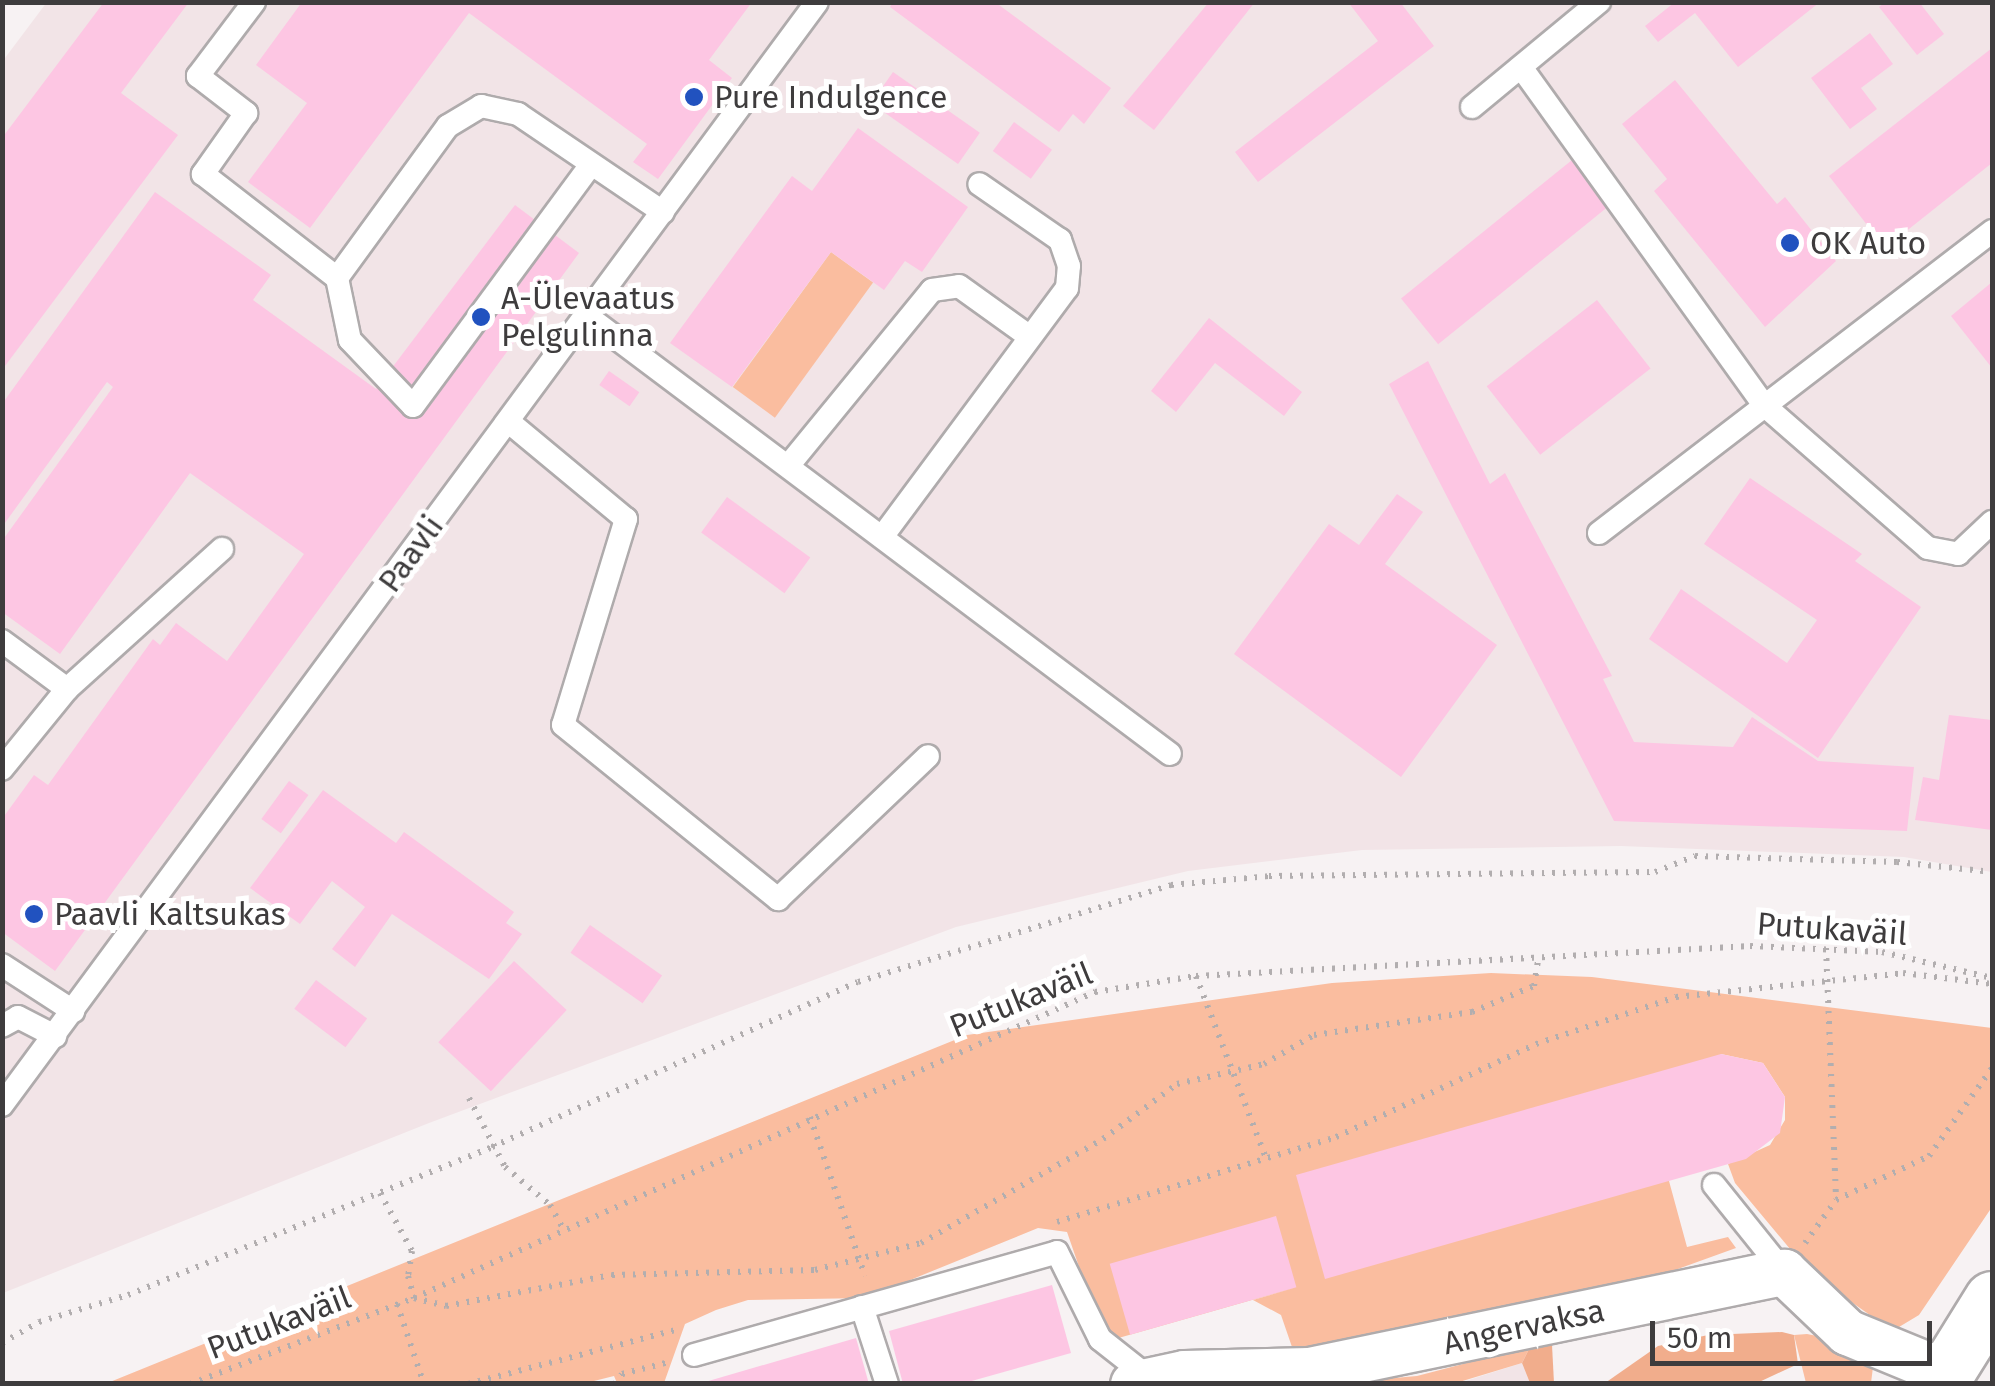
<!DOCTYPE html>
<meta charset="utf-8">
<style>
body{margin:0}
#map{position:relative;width:1995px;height:1386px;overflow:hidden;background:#f7f2f3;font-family:"Fira Sans",sans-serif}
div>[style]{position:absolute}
.built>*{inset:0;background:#f2e4e7}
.green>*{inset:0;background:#fabd9f;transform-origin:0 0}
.forest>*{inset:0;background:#f1ad8c}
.building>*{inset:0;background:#fdc6e3;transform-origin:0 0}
.path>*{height:6px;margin-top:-3px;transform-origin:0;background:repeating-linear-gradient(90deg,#b2aeaf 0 2.5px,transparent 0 10.5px)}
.roads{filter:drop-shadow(2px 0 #afabac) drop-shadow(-2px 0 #afabac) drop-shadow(0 2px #afabac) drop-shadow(0 -2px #afabac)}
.service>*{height:22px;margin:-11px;padding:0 11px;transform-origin:11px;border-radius:11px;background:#fff}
.minor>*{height:45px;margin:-22.5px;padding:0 22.5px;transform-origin:22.5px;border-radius:22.5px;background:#fff}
.tertiary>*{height:55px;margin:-27.5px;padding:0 27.5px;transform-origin:27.5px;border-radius:27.5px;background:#fff}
.dots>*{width:28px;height:28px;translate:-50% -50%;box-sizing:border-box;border:5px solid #fff;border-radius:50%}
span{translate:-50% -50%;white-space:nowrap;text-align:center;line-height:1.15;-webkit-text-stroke:10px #fff;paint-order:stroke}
.poi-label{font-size:32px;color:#3e3c3d}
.left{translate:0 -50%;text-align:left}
.street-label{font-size:32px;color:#3e3c3d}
.frame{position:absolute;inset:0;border:5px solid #3e3c3d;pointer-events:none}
.scale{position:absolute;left:1650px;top:1321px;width:282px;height:45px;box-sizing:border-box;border:5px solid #3e3c3d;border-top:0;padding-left:12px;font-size:30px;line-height:35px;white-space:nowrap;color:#3e3c3d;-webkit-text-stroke:8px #fff;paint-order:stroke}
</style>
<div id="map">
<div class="built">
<div style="clip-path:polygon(47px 2px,1992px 3px,1992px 872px,1904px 857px,1621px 846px,1362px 850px,1188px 871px,956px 927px,429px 1123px,3px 1293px,2px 62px)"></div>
<div style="clip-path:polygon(1522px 1363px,1530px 1383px,1456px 1384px)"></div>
</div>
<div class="green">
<div style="left:831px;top:252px;width:52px;height:167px;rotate:36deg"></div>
<div style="clip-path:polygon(1491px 973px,1592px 977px,1992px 1028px,1992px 1207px,1919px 1315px,1894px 1330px,1887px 1327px,1810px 1273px,1735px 1183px,1728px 1164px,1770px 1145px,1785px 1120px,1785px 1097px,1763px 1063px,1721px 1054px,1669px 1181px,1687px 1247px,1728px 1237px,1736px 1248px,1603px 1296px,1303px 1352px,1292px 1347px,1281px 1315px,1253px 1300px,1297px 1287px,1115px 1339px,1093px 1307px,1067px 1232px,1038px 1228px,866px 1298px,748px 1300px,716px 1310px,685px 1324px,664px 1383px,617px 1383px,614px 1376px,582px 1384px,105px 1384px,967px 1035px,1332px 983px)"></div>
<div style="clip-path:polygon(1807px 1334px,1832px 1339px,1873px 1367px,1871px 1383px,1806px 1383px,1794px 1335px)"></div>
<div style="clip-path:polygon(1535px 1337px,1522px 1363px,1456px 1383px,1327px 1384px,1417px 1376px,1486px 1358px)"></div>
</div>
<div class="forest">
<div style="clip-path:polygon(1782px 1332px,1794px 1335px,1798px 1364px,1757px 1383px,1605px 1383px,1658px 1346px,1708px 1335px)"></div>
<div style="clip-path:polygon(1535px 1337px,1552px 1345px,1554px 1383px,1530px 1383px,1522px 1363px)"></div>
</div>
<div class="building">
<div style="clip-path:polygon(104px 2px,189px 2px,121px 93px,178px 135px,2px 370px,2px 138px)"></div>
<div style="clip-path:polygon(302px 2px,752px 2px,709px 60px,732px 78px,658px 179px,633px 162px,647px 144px,469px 13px,310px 228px,248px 182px,307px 103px,256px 65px)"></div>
<div style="clip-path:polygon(893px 2px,995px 2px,1111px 88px,1084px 124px,1073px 114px,1059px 132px,890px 7px)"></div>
<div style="clip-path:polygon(1209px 2px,1255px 2px,1154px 130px,1123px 106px)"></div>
<div style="clip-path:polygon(1348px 2px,1400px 2px,1434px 46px,1258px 182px,1235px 152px,1378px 41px)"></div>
<div style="clip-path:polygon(1675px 2px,1820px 2px,1738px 67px,1695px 13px,1658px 42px,1645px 26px)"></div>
<div style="clip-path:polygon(1885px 2px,1919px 2px,1944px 34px,1917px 55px,1879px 7px)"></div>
<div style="clip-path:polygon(1870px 33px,1893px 64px,1861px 88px,1877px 109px,1850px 129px,1811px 78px)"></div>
<div style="clip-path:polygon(1992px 48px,1992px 163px,1885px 248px,1829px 176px)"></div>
<div style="left:893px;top:72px;width:106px;height:38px;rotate:35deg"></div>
<div style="clip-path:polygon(1675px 80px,1777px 204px,1785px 197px,1836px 261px,1765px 327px,1654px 191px,1667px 179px,1622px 124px)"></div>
<div style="left:1014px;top:122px;width:47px;height:36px;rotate:36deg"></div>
<div style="clip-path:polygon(858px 128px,968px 207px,922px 272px,905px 261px,884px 290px,831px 252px,732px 387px,670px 343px,792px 176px,812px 191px)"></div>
<div style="left:1572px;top:160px;width:59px;height:220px;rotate:51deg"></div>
<div style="clip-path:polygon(155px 192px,271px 275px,253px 300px,376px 389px,515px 205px,579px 253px,55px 971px,2px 932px,2px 819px,34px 775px,48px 785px,153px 639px,160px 645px,176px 623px,227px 661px,304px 554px,190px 473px,60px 654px,2px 612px,2px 541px,113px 387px,107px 382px,2px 527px,2px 404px)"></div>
<div style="clip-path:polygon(1992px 282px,1992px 368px,1951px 316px)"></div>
<div style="left:1597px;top:300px;width:87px;height:140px;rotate:52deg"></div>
<div style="clip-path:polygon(1209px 318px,1302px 392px,1284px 416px,1215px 363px,1176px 412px,1151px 391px)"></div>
<div style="clip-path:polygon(1428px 361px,1490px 484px,1505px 473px,1612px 676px,1603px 679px,1634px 742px,1733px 747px,1752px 717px,1818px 761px,1914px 767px,1907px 831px,1614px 821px,1389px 384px)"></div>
<div style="left:609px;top:371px;width:37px;height:17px;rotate:35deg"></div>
<div style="clip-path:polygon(1750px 478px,1862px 554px,1855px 561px,1921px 607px,1818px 758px,1649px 639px,1681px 589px,1787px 663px,1817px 620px,1704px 544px)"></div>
<div style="clip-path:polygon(1397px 494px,1423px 512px,1385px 564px,1497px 645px,1401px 777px,1234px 654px,1329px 524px,1359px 545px)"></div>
<div style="left:727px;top:497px;width:103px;height:44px;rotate:36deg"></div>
<div style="clip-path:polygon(1949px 715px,1992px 720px,1992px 830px,1915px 820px,1923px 777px,1939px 780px)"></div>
<div style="left:289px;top:781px;width:24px;height:47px;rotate:36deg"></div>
<div style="clip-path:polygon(323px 790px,396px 843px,404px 832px,514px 912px,506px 923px,522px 934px,489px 979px,392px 914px,355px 967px,332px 949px,365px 907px,332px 881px,300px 924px,250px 888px)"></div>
<div style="left:590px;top:925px;width:88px;height:34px;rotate:35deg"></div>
<div style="left:514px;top:961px;width:72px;height:111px;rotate:43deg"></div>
<div style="left:316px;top:980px;width:64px;height:36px;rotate:37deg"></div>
<div style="clip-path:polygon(1721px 1054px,1763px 1063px,1785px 1097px,1780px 1133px,1746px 1159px,1325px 1279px,1296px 1175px)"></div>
<div style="left:1276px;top:1216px;width:74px;height:173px;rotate:74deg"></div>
<div style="clip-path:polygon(1052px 1285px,1071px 1353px,961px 1384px,903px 1384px,889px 1331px)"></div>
<div style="clip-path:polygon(856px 1338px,869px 1384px,705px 1384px,705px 1382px)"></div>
</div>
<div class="path">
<div style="left:1826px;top:948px;width:252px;rotate:87.7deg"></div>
<div style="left:1196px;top:976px;width:195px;rotate:69deg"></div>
<div style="left:469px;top:1098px;width:78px;rotate:62.4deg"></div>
<div style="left:505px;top:1167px;width:59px;rotate:40.2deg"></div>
<div style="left:550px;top:1205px;width:26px;rotate:61deg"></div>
<div style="left:810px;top:1117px;width:168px;rotate:70.9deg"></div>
<div style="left:380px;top:1193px;width:66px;rotate:61.1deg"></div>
<div style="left:412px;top:1251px;width:25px;rotate:99deg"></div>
<div style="left:408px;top:1276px;width:23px;rotate:75deg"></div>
<div style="left:414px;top:1298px;width:33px;rotate:14deg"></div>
<div style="left:446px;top:1306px;width:169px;rotate:-10.6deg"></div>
<div style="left:612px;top:1275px;width:203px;rotate:-1.4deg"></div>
<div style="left:815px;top:1270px;width:109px;rotate:-14.3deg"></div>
<div style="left:921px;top:1243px;width:210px;rotate:-29.7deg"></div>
<div style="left:1103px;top:1139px;width:92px;rotate:-36.6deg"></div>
<div style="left:1177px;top:1084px;width:89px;rotate:-12.9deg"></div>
<div style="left:1264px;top:1064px;width:58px;rotate:-30.1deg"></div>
<div style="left:1314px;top:1035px;width:160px;rotate:-8.3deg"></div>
<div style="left:1472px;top:1012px;width:67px;rotate:-22.8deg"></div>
<div style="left:1534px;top:986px;width:26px;rotate:-81deg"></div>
<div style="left:1057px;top:1222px;width:292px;rotate:-16.9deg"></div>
<div style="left:1336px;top:1137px;width:221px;rotate:-24.9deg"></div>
<div style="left:1536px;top:1044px;width:148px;rotate:-18.6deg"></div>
<div style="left:1676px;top:997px;width:228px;rotate:-6deg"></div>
<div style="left:1903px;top:973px;width:90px;rotate:7deg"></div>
<div style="left:1805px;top:1243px;width:53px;rotate:-54.2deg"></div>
<div style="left:1836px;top:1200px;width:103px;rotate:-25.3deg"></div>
<div style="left:1929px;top:1156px;width:108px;rotate:-54.4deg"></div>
<div style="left:397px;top:1304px;width:84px;rotate:71.4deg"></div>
<div style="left:2px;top:1343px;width:43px;rotate:-29.6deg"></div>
<div style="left:39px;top:1322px;width:93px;rotate:-16.9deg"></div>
<div style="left:128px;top:1295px;width:393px;rotate:-22.1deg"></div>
<div style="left:492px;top:1147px;width:401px;rotate:-24.3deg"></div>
<div style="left:858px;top:982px;width:328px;rotate:-17.2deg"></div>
<div style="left:1171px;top:885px;width:98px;rotate:-5.2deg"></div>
<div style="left:1269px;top:876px;width:386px;rotate:-0.6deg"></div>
<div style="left:1655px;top:872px;width:43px;rotate:-21.8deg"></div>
<div style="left:1695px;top:856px;width:202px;rotate:1.7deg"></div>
<div style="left:1897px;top:862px;width:96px;rotate:6deg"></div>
<div style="left:190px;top:1384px;width:240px;rotate:-21deg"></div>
<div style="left:414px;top:1298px;width:747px;rotate:-24.2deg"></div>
<div style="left:1095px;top:992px;width:102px;rotate:-9deg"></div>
<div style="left:1196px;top:976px;width:555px;rotate:-3.1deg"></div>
<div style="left:1750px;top:946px;width:132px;rotate:2.6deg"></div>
<div style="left:1882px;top:952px;width:113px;rotate:13.3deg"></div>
<div style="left:468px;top:1384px;width:214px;rotate:-14.6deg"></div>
<div style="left:615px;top:1384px;width:12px;rotate:-55deg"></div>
<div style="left:622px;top:1374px;width:49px;rotate:-14.3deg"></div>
</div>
<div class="roads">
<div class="service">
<div style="left:254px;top:2px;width:93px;rotate:127.1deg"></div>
<div style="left:198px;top:76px;width:61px;rotate:37.6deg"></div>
<div style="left:246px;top:113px;width:75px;rotate:125.2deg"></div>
<div style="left:203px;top:174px;width:170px;rotate:37.8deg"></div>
<div style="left:337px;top:278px;width:188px;rotate:-53.9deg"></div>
<div style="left:448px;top:126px;width:39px;rotate:-31deg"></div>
<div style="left:481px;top:106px;width:38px;rotate:12deg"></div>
<div style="left:518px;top:114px;width:175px;rotate:34.1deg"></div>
<div style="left:1521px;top:67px;width:418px;rotate:54.3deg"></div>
<div style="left:1765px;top:406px;width:216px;rotate:41.1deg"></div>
<div style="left:1928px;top:548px;width:31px;rotate:11deg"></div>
<div style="left:1958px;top:554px;width:47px;rotate:-43.3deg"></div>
<div style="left:1472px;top:107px;width:165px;rotate:-39.6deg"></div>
<div style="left:337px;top:278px;width:63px;rotate:78.2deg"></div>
<div style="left:350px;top:340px;width:91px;rotate:46.3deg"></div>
<div style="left:413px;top:406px;width:300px;rotate:-53.6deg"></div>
<div style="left:587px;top:316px;width:729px;rotate:36.92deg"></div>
<div style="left:509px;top:422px;width:152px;rotate:39.7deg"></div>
<div style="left:626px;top:519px;width:215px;rotate:107deg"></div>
<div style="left:563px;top:725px;width:277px;rotate:39deg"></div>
<div style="left:778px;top:899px;width:207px;rotate:-43.6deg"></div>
<div style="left:788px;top:466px;width:227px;rotate:-50.7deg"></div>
<div style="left:932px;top:290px;width:27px;rotate:-8deg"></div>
<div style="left:959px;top:286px;width:87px;rotate:35.7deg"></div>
<div style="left:1599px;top:533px;width:496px;rotate:-37.5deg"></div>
<div style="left:882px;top:537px;width:310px;rotate:-53.4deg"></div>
<div style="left:1067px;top:288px;width:22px;rotate:-85deg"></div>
<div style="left:1069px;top:266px;width:28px;rotate:-109deg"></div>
<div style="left:1060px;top:240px;width:98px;rotate:-145.3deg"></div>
<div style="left:2px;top:641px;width:81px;rotate:36.4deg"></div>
<div style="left:67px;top:689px;width:103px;rotate:129.1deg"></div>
<div style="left:67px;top:689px;width:209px;rotate:-42.1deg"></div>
<div style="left:2px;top:965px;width:85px;rotate:32.9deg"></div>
<div style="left:2px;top:1026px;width:18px;rotate:-29deg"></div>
<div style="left:18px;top:1017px;width:42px;rotate:27.2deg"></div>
<div style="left:2px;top:1105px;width:1371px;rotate:-53.54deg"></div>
<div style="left:1714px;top:1185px;width:112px;rotate:51.2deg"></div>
<div style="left:862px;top:1307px;width:81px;rotate:72deg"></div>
<div style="left:694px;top:1355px;width:377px;rotate:-15.8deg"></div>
<div style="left:1057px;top:1252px;width:97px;rotate:63.7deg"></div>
<div style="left:1100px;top:1339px;width:66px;rotate:38.3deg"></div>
</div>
<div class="minor">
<div style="left:1133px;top:1384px;width:52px;rotate:-12.2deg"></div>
<div style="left:1184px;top:1373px;width:125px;rotate:-1.4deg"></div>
<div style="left:1309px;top:1370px;width:485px;rotate:-11.7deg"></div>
<div style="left:1784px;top:1272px;width:87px;rotate:43.6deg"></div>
<div style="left:1847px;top:1332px;width:103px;rotate:22.3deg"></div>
</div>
<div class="tertiary">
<div style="left:1939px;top:1384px;width:100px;rotate:-58.1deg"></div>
</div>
</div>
<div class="dots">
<div style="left:694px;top:97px;background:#2152bf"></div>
<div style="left:1790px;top:243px;background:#2152bf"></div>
<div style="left:481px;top:317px;background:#2152bf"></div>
<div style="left:34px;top:914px;background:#2152bf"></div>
</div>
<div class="poi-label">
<span class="left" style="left:714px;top:97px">Pure Indulgence</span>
<span class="left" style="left:1810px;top:243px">OK Auto</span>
<span class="left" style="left:501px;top:317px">A-Ülevaatus<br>Pelgulinna</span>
<span class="left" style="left:54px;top:914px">Paavli Kaltsukas</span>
</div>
<div class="street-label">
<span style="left:411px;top:554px;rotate:-54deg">Paavli</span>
<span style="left:1832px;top:929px;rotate:4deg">Putukaväil</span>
<span style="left:1021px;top:1000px;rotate:-22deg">Putukaväil</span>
<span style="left:279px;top:1323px;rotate:-21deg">Putukaväil</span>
<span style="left:1524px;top:1327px;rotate:-12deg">Angervaksa</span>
</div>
<div class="frame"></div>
<div class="scale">50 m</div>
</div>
